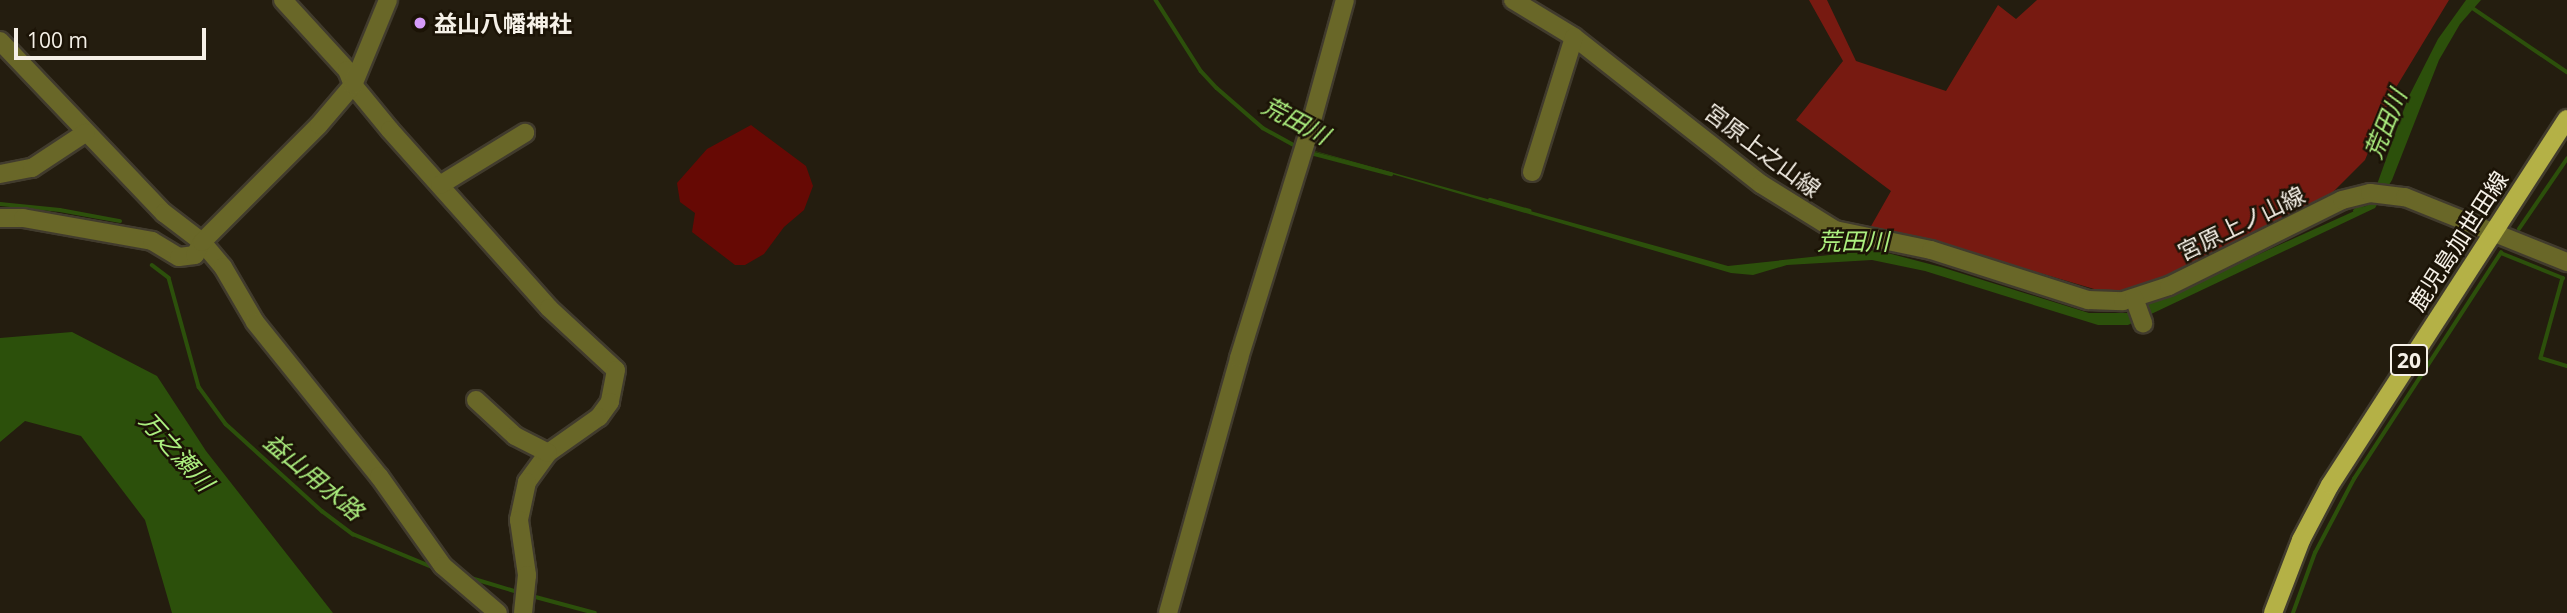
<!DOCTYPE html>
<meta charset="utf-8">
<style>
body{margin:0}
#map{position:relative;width:2567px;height:613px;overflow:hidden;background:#241d0f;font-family:"Open Sans","Noto Sans JP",sans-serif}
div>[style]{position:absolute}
.green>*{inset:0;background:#660904}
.forest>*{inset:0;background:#771a11}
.water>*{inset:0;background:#2c500b}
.stream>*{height:3.5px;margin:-1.75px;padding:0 1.75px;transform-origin:1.75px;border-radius:1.75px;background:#2c500b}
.roads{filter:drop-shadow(2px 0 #413b2d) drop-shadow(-2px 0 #413b2d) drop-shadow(0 2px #413b2d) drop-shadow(0 -2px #413b2d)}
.minor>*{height:18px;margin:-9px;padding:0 9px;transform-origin:9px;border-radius:9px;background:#696728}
.major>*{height:18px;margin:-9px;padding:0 9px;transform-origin:9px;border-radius:9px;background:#b4b146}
.dots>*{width:19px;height:19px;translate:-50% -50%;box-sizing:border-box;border:4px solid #1b1306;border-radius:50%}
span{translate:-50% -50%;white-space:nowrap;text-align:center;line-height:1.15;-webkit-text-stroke:5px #1b1306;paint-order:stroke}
.shield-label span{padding:2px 5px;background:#1b1306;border:2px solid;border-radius:5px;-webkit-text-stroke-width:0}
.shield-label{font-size:21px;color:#f5f0e7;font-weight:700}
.poi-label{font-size:23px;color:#f5f0e7;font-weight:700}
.left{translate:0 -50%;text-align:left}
.street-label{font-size:23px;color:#f5f0e7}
.water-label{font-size:24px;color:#acef7f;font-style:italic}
.scale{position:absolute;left:14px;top:28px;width:192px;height:32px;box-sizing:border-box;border:4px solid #f5f0e7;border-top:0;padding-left:9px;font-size:21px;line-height:24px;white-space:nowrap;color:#f5f0e7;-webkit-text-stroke:5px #1b1306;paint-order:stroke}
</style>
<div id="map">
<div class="green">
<div style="clip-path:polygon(751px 125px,806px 166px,813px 186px,804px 210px,784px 227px,764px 254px,745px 265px,735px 265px,692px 232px,695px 213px,680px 202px,677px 183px,707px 149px)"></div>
</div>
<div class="forest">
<div style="clip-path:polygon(1809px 0,1827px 0,1856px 61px,1946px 91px,1998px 5px,2016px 19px,2037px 0,2449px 0,2392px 94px,2365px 160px,2327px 198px,2133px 295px,2118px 296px,1955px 248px,1870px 228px,1891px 191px,1796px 120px,1843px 61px)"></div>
</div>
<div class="water">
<div style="clip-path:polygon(2466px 0,2481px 0,2460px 24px,2439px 60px,2392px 180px,2375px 208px,2128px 325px,2098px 325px,1925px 271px,1872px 260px,1787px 265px,1753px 275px,1731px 273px,1279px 141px,1728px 266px,1876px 250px,1941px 267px,2089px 313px,2129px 313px,2370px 204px,2408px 98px,2438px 39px)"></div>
<div style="clip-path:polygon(72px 332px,157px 376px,206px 451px,333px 613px,172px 613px,145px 520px,81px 436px,25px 421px,0 442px,0 338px)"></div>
</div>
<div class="stream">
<div style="left:1156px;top:0;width:84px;rotate:57.6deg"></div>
<div style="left:1201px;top:71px;width:23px;rotate:47deg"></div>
<div style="left:1217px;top:88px;width:61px;rotate:41deg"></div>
<div style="left:1263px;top:128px;width:39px;rotate:29deg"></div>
<div style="left:2471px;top:7px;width:116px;rotate:34.1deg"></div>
<div style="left:1307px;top:152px;width:87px;rotate:14.7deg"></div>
<div style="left:1490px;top:200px;width:41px;rotate:15.4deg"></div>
<div style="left:0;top:204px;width:60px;rotate:5.7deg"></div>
<div style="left:60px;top:210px;width:61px;rotate:10.4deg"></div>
<div style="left:2355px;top:211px;width:17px;rotate:-36deg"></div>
<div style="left:2519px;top:229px;width:85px;rotate:-55.6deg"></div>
<div style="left:152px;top:265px;width:21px;rotate:37deg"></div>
<div style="left:169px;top:278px;width:113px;rotate:74.6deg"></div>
<div style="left:199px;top:387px;width:46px;rotate:53.9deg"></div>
<div style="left:226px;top:424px;width:130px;rotate:42.2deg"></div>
<div style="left:322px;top:511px;width:39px;rotate:37deg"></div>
<div style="left:353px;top:534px;width:91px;rotate:22.6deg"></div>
<div style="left:468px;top:577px;width:55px;rotate:16.8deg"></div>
<div style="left:532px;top:596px;width:65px;rotate:15.1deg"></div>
<div style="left:2293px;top:613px;width:64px;rotate:-69.9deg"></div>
<div style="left:2315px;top:553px;width:84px;rotate:-62.2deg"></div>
<div style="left:2354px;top:479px;width:270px;rotate:-57deg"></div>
<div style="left:2501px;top:253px;width:67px;rotate:22deg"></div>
<div style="left:2563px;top:278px;width:83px;rotate:105.4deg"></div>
<div style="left:2541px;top:358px;width:27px;rotate:17deg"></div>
</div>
<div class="roads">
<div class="minor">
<div style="left:283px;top:0;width:95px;rotate:47.6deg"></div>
<div style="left:347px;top:70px;width:16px;rotate:68deg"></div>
<div style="left:353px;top:85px;width:58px;rotate:50.6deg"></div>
<div style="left:390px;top:130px;width:239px;rotate:48.2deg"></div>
<div style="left:549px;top:308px;width:91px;rotate:42.8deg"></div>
<div style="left:616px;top:370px;width:33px;rotate:101deg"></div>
<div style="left:610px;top:402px;width:19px;rotate:126deg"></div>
<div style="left:599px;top:417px;width:62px;rotate:144.8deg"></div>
<div style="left:548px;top:453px;width:36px;rotate:126deg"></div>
<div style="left:527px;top:482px;width:39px;rotate:102deg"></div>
<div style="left:519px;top:520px;width:56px;rotate:81.7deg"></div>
<div style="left:527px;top:575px;width:38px;rotate:96deg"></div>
<div style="left:1513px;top:0;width:71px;rotate:31.2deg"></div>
<div style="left:1574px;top:37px;width:238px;rotate:38.2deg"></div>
<div style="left:1761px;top:184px;width:87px;rotate:31.9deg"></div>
<div style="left:1835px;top:230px;width:98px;rotate:11.8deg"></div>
<div style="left:1931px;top:250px;width:165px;rotate:17.7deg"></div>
<div style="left:2088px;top:300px;width:35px;rotate:2deg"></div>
<div style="left:2123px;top:301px;width:48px;rotate:-18.1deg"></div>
<div style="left:2169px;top:286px;width:193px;rotate:-26.4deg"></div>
<div style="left:2342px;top:200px;width:29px;rotate:-14deg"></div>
<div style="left:2370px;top:193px;width:35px;rotate:7deg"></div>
<div style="left:2405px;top:197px;width:175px;rotate:21.9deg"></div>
<div style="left:0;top:41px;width:238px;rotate:46.4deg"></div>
<div style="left:164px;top:213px;width:48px;rotate:37.3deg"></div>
<div style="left:202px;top:242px;width:33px;rotate:50deg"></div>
<div style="left:223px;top:267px;width:64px;rotate:59.8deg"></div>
<div style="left:255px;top:322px;width:198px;rotate:51.2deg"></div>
<div style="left:379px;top:476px;width:110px;rotate:54.6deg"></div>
<div style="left:443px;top:566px;width:72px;rotate:40.5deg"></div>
<div style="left:1532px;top:172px;width:141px;rotate:-72.7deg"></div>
<div style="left:0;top:174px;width:33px;rotate:-11deg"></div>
<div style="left:32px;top:168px;width:64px;rotate:-33.4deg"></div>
<div style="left:440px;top:185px;width:100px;rotate:-31.5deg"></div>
<div style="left:0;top:218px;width:23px"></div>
<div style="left:23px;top:218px;width:131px;rotate:10.1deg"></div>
<div style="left:152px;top:241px;width:31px;rotate:31deg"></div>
<div style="left:179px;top:257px;width:16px;rotate:-7deg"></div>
<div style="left:195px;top:255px;width:15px;rotate:-62deg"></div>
<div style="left:202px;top:242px;width:165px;rotate:-45deg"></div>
<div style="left:319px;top:125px;width:52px;rotate:-49.6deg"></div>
<div style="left:353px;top:85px;width:92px;rotate:-67.6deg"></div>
<div style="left:2134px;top:298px;width:27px;rotate:70deg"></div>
<div style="left:476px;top:400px;width:53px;rotate:42.7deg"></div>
<div style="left:515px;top:436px;width:37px;rotate:27deg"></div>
<div style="left:1168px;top:613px;width:265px;rotate:-74.4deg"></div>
<div style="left:1239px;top:358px;width:233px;rotate:-72.8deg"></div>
<div style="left:1308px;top:135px;width:140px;rotate:-74.7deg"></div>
</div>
<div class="major">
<div style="left:2273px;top:613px;width:78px;rotate:-69deg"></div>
<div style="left:2301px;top:540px;width:62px;rotate:-62.2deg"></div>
<div style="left:2330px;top:485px;width:436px;rotate:-57.1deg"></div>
</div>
</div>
<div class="dots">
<div style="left:420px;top:23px;background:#d69bfa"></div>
</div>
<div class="shield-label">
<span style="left:2409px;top:360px">20</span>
</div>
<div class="poi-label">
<span class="left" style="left:434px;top:23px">益山八幡神社</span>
</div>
<div class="street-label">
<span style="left:1763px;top:150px;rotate:37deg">宮原上之山線</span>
<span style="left:2241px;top:223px;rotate:-26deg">宮原上ノ山線</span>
<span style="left:2458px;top:241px;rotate:-57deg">鹿児島加世田線</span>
</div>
<div class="water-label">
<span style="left:1296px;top:120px;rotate:28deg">荒田川</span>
<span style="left:2385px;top:124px;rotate:-68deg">荒田川</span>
<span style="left:1853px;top:241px">荒田川</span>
<span style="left:177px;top:451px;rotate:48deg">万之瀬川</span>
<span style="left:314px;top:476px;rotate:40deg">益山用水路</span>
</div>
<div class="scale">100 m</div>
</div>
